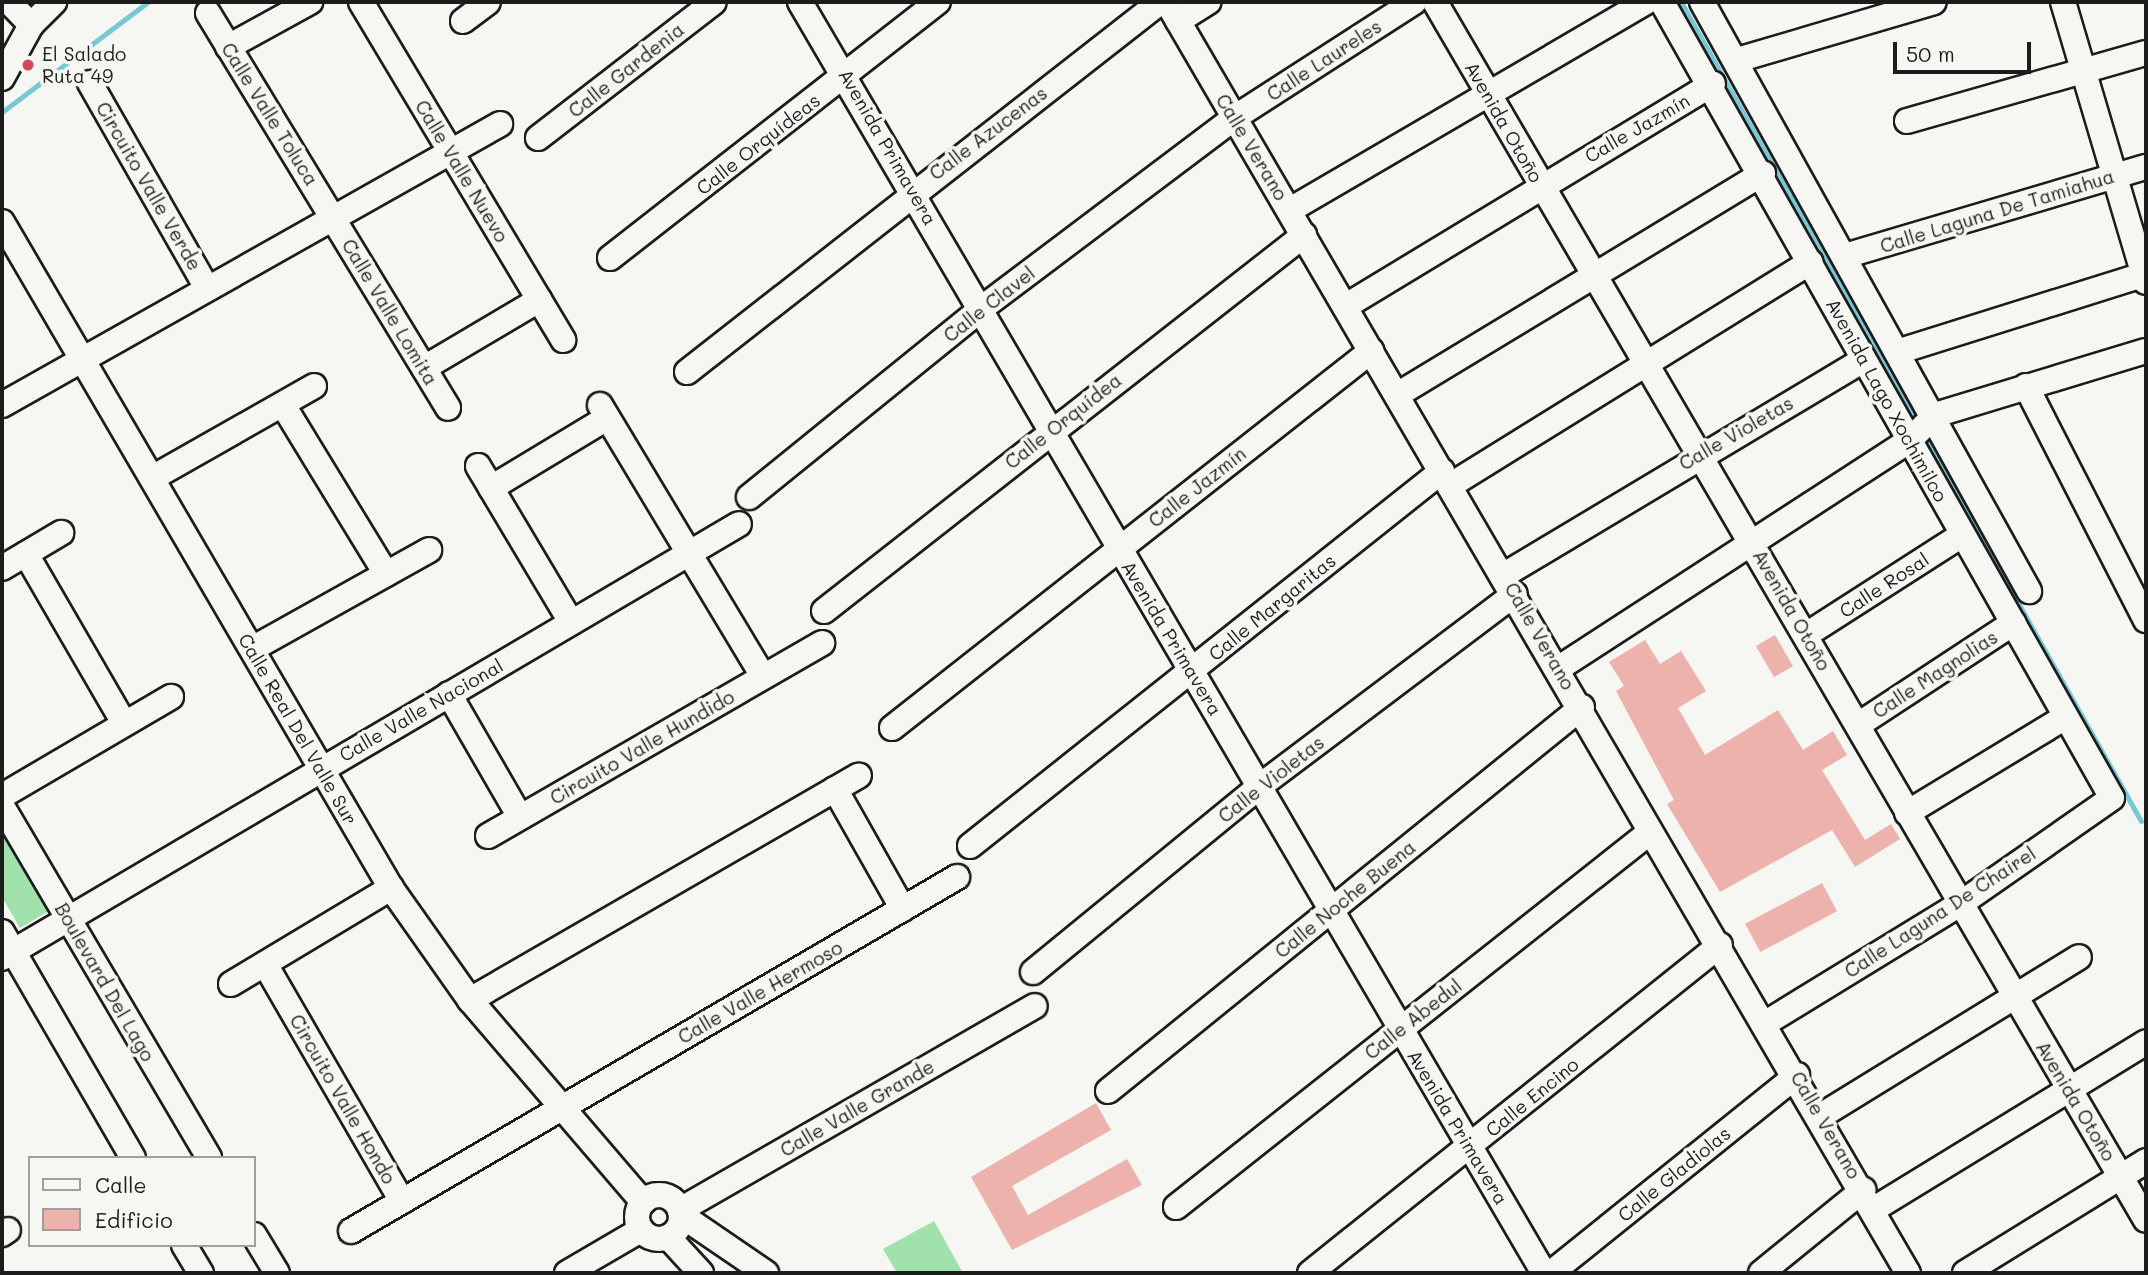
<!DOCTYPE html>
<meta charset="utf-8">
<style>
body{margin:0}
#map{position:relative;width:2148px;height:1275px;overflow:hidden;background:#f6f6f2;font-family:Mali,sans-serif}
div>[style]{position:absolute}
.green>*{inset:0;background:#a1e1ab}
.stream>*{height:5px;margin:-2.5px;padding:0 2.5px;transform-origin:2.5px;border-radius:2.5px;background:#78c7d5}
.building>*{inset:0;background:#edb2ab;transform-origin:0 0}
.roads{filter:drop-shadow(2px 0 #1c1c1c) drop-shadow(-2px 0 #1c1c1c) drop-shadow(0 2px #1c1c1c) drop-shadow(0 -2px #1c1c1c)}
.minor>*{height:24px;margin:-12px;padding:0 12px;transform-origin:12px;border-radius:12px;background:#f6f6f2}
.minor>.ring{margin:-12px;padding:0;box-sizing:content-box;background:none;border:24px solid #f6f6f2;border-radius:50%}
.dots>*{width:19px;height:19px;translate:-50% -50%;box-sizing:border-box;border:4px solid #f6f6f2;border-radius:50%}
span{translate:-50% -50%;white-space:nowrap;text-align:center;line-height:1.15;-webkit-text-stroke:7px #f6f6f2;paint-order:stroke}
.poi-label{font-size:19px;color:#1c1c1c}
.left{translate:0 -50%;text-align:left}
.street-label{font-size:19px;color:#1c1c1c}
.frame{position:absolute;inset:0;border:4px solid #1c1c1c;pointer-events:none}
.legend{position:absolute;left:28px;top:1156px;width:228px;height:91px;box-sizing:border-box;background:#f6f6f2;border:2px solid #9f9f9c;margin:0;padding:9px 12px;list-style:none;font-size:21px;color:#1c1c1c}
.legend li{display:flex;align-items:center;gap:14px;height:35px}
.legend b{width:35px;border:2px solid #9f9f9c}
.scale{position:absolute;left:1893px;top:42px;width:138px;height:32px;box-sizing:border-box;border:4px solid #1c1c1c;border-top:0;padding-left:9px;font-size:21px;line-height:24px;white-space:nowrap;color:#1c1c1c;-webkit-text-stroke:5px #f6f6f2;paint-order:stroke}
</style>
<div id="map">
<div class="green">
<div style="clip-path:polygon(2px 818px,54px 908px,20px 928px,2px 897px)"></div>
<div style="clip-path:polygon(934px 1221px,963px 1273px,897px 1273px,883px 1249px)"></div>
</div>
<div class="stream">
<div style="left:1681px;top:2px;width:484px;rotate:60.7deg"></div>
<div style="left:2px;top:112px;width:183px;rotate:-37deg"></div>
<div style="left:1924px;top:436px;width:442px;rotate:60.6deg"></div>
</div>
<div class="building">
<div style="left:1775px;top:635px;width:36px;height:22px;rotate:60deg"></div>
<div style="clip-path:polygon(1645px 640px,1660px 664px,1681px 651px,1706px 691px,1678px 708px,1705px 755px,1778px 710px,1803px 750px,1833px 731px,1847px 755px,1822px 770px,1865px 840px,1891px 824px,1900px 839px,1855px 867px,1832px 830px,1720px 892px,1667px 804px,1674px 800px,1616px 691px,1624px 686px,1609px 662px)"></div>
<div style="left:1822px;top:883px;width:32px;height:87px;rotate:62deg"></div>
<div style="clip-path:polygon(1096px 1103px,1111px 1130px,1012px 1186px,1028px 1215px,1127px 1159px,1142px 1185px,1012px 1250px,971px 1177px)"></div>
</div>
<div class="roads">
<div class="minor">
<div style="left:9px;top:2px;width:32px;rotate:46deg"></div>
<div style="left:361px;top:2px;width:394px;rotate:59.1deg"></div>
<div style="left:800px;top:2px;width:1473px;rotate:59.66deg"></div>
<div style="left:1167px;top:2px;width:1471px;rotate:59.76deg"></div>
<div style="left:1435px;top:2px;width:1410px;rotate:59.73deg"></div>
<div style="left:1662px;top:2px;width:914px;rotate:60.52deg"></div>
<div style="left:2112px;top:798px;width:185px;rotate:145.1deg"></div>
<div style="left:1960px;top:904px;width:228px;rotate:148.5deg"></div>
<div style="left:1702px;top:2px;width:674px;rotate:60.96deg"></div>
<div style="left:2063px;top:2px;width:292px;rotate:73.5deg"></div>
<div style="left:208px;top:13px;width:462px;rotate:58.7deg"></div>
<div style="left:463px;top:21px;width:31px;rotate:-37deg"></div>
<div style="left:1178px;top:21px;width:36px;rotate:-32deg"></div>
<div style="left:228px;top:47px;width:94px;rotate:-28.8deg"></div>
<div style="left:1737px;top:60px;width:205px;rotate:-16.4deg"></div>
<div style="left:2px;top:78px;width:60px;rotate:-61.3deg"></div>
<div style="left:31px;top:25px;width:33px;rotate:-45deg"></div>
<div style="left:90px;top:83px;width:236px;rotate:60.3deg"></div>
<div style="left:1907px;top:121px;width:248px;rotate:-15.9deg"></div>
<div style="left:538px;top:138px;width:222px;rotate:-37.7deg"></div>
<div style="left:1290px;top:210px;width:412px;rotate:-30.3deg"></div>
<div style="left:2px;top:222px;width:771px;rotate:59.71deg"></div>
<div style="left:391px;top:888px;width:137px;rotate:54.8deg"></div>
<div style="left:470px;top:1000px;width:266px;rotate:49.4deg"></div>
<div style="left:1848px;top:255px;width:311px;rotate:-16.5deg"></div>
<div style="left:610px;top:258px;width:416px;rotate:-38deg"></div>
<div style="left:1346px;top:306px;width:429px;rotate:-31.2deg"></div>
<div style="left:1900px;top:351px;width:258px;rotate:-17.4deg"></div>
<div style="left:424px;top:368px;width:134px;rotate:-30.6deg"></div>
<div style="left:687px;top:372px;width:601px;rotate:-38.03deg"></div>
<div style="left:2026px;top:386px;width:263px;rotate:62.9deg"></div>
<div style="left:1397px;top:395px;width:428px;rotate:-31.2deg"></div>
<div style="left:2px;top:405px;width:572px;rotate:-29.43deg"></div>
<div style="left:283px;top:405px;width:198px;rotate:58.6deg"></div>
<div style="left:600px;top:405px;width:316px;rotate:59deg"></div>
<div style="left:478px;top:466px;width:182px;rotate:59.2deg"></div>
<div style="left:154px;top:477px;width:184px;rotate:-29.6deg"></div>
<div style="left:1451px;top:485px;width:423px;rotate:-31.8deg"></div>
<div style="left:491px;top:488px;width:135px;rotate:-31.1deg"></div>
<div style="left:749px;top:497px;width:300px;rotate:-39deg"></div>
<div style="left:982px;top:308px;width:316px;rotate:-37deg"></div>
<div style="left:1234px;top:118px;width:214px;rotate:-32.8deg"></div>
<div style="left:26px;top:554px;width:195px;rotate:59.9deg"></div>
<div style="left:2px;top:568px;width:69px;rotate:-30.7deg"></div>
<div style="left:1504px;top:575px;width:418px;rotate:-30.9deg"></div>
<div style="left:824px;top:611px;width:610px;rotate:-38.07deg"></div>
<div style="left:1806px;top:635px;width:185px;rotate:-32.7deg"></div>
<div style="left:252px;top:649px;width:203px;rotate:-29.2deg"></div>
<div style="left:1559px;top:668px;width:417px;rotate:-33deg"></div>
<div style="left:1909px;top:441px;width:37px;rotate:-45deg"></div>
<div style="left:1935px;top:415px;width:220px;rotate:-16.9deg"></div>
<div style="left:449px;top:694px;width:142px;rotate:60deg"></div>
<div style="left:1858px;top:725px;width:186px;rotate:-33.3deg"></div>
<div style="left:892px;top:728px;width:610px;rotate:-38.2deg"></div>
<div style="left:835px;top:789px;width:138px;rotate:60.5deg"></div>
<div style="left:2px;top:796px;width:196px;rotate:-30.4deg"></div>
<div style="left:2px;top:806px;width:408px;rotate:59.5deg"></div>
<div style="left:1907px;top:813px;width:184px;rotate:-31.2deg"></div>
<div style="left:488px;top:836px;width:386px;rotate:-30deg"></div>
<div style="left:970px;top:846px;width:603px;rotate:-38.47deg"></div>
<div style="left:2px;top:932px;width:261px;rotate:59.9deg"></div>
<div style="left:2px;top:958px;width:855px;rotate:-30.49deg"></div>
<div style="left:265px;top:964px;width:274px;rotate:60deg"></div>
<div style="left:1033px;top:972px;width:293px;rotate:-39.3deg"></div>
<div style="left:1260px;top:786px;width:319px;rotate:-37deg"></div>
<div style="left:231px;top:984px;width:187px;rotate:-31deg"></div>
<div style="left:470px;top:1000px;width:449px;rotate:-30deg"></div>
<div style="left:1108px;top:1091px;width:610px;rotate:-39.01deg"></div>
<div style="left:1819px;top:1117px;width:305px;rotate:-31.6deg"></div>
<div class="ring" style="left:637px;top:1195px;width:20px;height:20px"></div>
<div style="left:1176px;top:1207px;width:604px;rotate:-38.35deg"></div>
<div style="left:1874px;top:1209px;width:319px;rotate:-31.5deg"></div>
<div style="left:680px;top:1210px;width:409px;rotate:-29.9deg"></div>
<div style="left:681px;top:1215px;width:103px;rotate:34.3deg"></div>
<div style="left:351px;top:1231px;width:702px;rotate:-30.29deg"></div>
<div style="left:2px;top:1234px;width:7px;rotate:-34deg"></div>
<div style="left:254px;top:1235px;width:44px;rotate:58.8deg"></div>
<div style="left:668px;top:1237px;width:49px;rotate:47.5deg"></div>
<div style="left:184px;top:1245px;width:33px;rotate:59deg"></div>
<div style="left:567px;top:1273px;width:86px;rotate:-30.2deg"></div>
<div style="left:1310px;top:1273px;width:525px;rotate:-38.66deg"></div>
<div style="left:1551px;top:1273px;width:316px;rotate:-38.8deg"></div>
<div style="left:1761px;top:1273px;width:132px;rotate:-39.1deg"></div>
<div style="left:1965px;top:1273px;width:213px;rotate:-31.7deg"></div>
</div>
</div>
<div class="dots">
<div style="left:28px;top:65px;background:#d1495b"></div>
</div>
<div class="poi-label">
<span class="left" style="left:42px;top:65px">El Salado<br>Ruta 49</span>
</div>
<div class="street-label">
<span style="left:1324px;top:60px;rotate:-33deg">Calle Laureles</span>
<span style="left:626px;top:70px;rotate:-38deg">Calle Gardenia</span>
<span style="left:270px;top:114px;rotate:58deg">Calle Valle Toluca</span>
<span style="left:1504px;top:122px;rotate:60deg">Avenida Otoño</span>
<span style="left:1637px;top:128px;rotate:-30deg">Calle Jazmín</span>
<span style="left:988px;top:133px;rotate:-37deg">Calle Azucenas</span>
<span style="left:758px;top:144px;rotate:-38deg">Calle Orquídeas</span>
<span style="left:888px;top:147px;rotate:60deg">Avenida Primavera</span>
<span style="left:1252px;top:147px;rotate:59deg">Calle Verano</span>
<span style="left:462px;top:171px;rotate:59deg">Calle Valle Nuevo</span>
<span style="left:149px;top:186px;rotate:60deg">Circuito Valle Verde</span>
<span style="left:1997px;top:211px;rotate:-17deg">Calle Laguna De Tamiahua</span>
<span style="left:989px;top:304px;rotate:-38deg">Calle Clavel</span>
<span style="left:390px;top:312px;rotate:59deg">Calle Valle Lomita</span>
<span style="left:1887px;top:400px;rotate:61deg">Avenida Lago Xochimilco</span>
<span style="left:1063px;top:421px;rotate:-38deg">Calle Orquídea</span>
<span style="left:1736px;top:433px;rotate:-30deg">Calle Violetas</span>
<span style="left:1197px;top:487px;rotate:-38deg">Calle Jazmín</span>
<span style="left:1884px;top:585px;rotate:-33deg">Calle Rosal</span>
<span style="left:1272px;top:607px;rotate:-39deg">Calle Margaritas</span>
<span style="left:1792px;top:610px;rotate:60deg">Avenida Otoño</span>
<span style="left:1540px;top:636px;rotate:60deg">Calle Verano</span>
<span style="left:1172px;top:638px;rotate:59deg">Avenida Primavera</span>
<span style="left:1935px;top:674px;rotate:-33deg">Calle Magnolias</span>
<span style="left:421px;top:710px;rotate:-30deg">Calle Valle Nacional</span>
<span style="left:298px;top:729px;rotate:60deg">Calle Real Del Valle Sur</span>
<span style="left:642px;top:747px;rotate:-30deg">Circuito Valle Hundido</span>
<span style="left:1271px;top:779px;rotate:-38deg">Calle Violetas</span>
<span style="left:1345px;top:899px;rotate:-39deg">Calle Noche Buena</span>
<span style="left:1940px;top:912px;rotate:-33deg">Calle Laguna De Chairel</span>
<span style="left:105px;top:982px;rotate:60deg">Boulevard Del Lago</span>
<span style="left:760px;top:992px;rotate:-30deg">Calle Valle Hermoso</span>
<span style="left:1413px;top:1019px;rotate:-38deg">Calle Abedul</span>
<span style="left:1532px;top:1097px;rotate:-39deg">Calle Encino</span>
<span style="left:343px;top:1099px;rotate:60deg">Circuito Valle Hondo</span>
<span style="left:2076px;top:1101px;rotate:59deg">Avenida Otoño</span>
<span style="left:857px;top:1108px;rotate:-30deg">Calle Valle Grande</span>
<span style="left:1826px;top:1125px;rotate:60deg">Calle Verano</span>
<span style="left:1458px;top:1127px;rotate:59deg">Avenida Primavera</span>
<span style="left:1674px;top:1174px;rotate:-39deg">Calle Gladiolas</span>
</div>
<div class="frame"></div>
<ul class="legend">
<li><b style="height:9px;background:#f6f6f2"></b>Calle</li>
<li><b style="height:19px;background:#edb2ab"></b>Edificio</li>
</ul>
<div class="scale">50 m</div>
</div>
